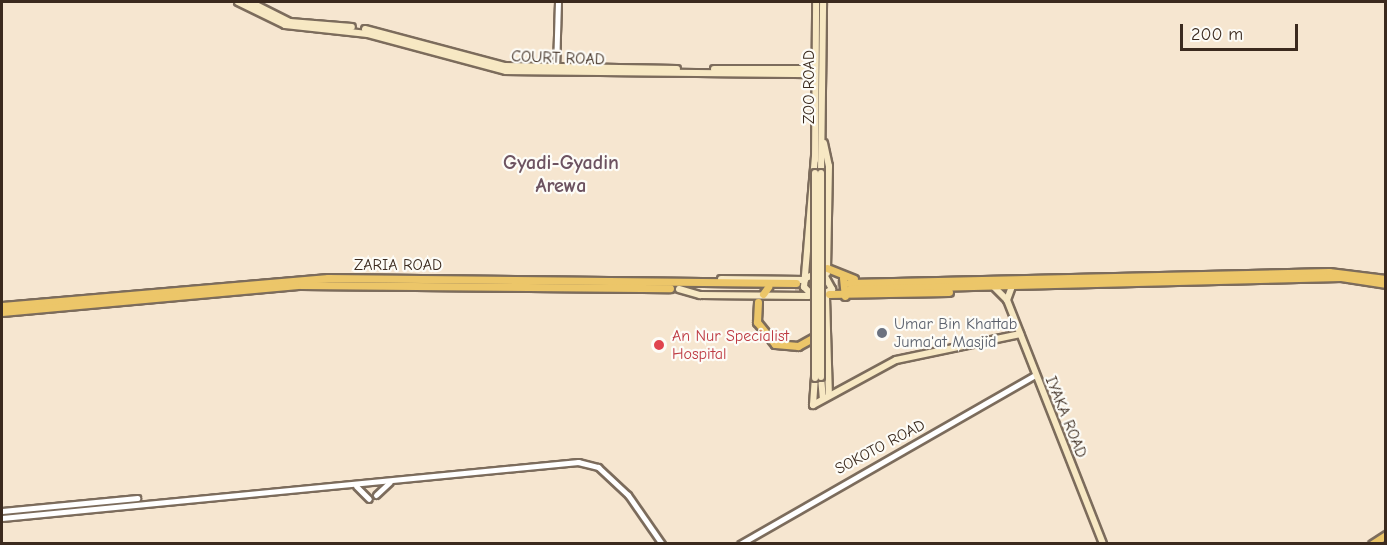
<!DOCTYPE html>
<style>
body{margin:0}
#map{position:relative;width:1387px;height:545px;overflow:hidden;background:#f6e6d0;font-family:"Comic Neue",sans-serif}
div>[style]{position:absolute}
.trunk-tunnel>*{height:7px;margin-top:-3.5px;transform-origin:0;background:repeating-linear-gradient(90deg,#d1c0ac 0 7px,transparent 0 10.5px)}
.roads{filter:drop-shadow(2px 0 #7c6c5c) drop-shadow(-2px 0 #7c6c5c) drop-shadow(0 2px #7c6c5c) drop-shadow(0 -2px #7c6c5c)}
.tertiary>*{height:5px;margin:-2.5px;padding:0 2.5px;transform-origin:2.5px;border-radius:2.5px;background:#fff}
.secondary>*{height:6px;margin:-3px;padding:0 3px;transform-origin:3px;border-radius:3px;background:#f7e8c3}
.primary>*{height:7px;margin:-3.5px;padding:0 3.5px;transform-origin:3.5px;border-radius:3.5px;background:#ecc669}
.trunk>*{height:7px;margin:-3.5px;padding:0 3.5px;transform-origin:3.5px;border-radius:3.5px;background:#ecc669}
.bridges{filter:drop-shadow(2px 0 #7c6c5c) drop-shadow(-2px 0 #7c6c5c) drop-shadow(0 2px #7c6c5c) drop-shadow(0 -2px #7c6c5c)}
.secondary-bridge>*{height:6px;margin:-3px;padding:0 3px;transform-origin:3px;border-radius:3px;background:#f7e8c3}
.dots>*{width:16px;height:16px;translate:-50% -50%;box-sizing:border-box;border:3px solid #fdfcf7;border-radius:50%}
span{translate:-50% -50%;white-space:nowrap;text-align:center;line-height:1.15;-webkit-text-stroke:4.5px #fdfcf7;paint-order:stroke}
.street-label{font-size:16px;color:#3b2a1e}
.worship-label{font-size:16px;color:#5b616d}
.left{translate:0 -50%;text-align:left}
.health-label{font-size:16px;color:#be3a42}
.quarter-label{font-size:20px;color:#6d5361;font-weight:700}
.frame{position:absolute;inset:0;border:3px solid #3b2a1e;pointer-events:none}
.scale{position:absolute;left:1180px;top:24px;width:118px;height:27px;box-sizing:border-box;border:3px solid #3b2a1e;border-top:0;padding-left:8px;font-size:18px;line-height:21px;white-space:nowrap;color:#3b2a1e;-webkit-text-stroke:4px #fdfcf7;paint-order:stroke}
</style>
<div id="map">
<div class="trunk-tunnel">
<div style="left:816px;top:283px;width:33px"></div>
<div style="left:795px;top:287px;width:55px;rotate:2.1deg"></div>
</div>
<div class="roads">
<div class="tertiary">
<div style="left:556px;top:69px;width:67px;rotate:-88.3deg"></div>
<div style="left:356px;top:486px;width:18px;rotate:45deg"></div>
<div style="left:376px;top:495px;width:19px;rotate:-43deg"></div>
<div style="left:2px;top:511px;width:136px;rotate:-5.5deg"></div>
<div style="left:2px;top:518px;width:579px;rotate:-5.55deg"></div>
<div style="left:578px;top:462px;width:21px;rotate:14deg"></div>
<div style="left:598px;top:467px;width:41px;rotate:43deg"></div>
<div style="left:628px;top:495px;width:60px;rotate:55.2deg"></div>
<div style="left:740px;top:544px;width:340px;rotate:-29.8deg"></div>
</div>
<div class="secondary">
<div style="left:238px;top:2px;width:52px;rotate:26.1deg"></div>
<div style="left:285px;top:25px;width:83px;rotate:6.2deg"></div>
<div style="left:368px;top:34px;width:143px;rotate:15deg"></div>
<div style="left:506px;top:71px;width:309px;rotate:0.6deg"></div>
<div style="left:250px;top:2px;width:45px;rotate:26.6deg"></div>
<div style="left:290px;top:22px;width:62px;rotate:4.6deg"></div>
<div style="left:365px;top:29px;width:145px;rotate:14.8deg"></div>
<div style="left:505px;top:66px;width:172px;rotate:1deg"></div>
<div style="left:714px;top:69px;width:101px"></div>
<div style="left:824px;top:143px;width:24px;rotate:78deg"></div>
<div style="left:829px;top:166px;width:107px;rotate:91.1deg"></div>
<div style="left:815px;top:160px;width:158px;rotate:-89.6deg"></div>
<div style="left:821px;top:173px;width:171px;rotate:-89.3deg"></div>
<div style="left:806px;top:278px;width:17px;rotate:-24deg"></div>
<div style="left:822px;top:271px;width:21px;rotate:61deg"></div>
<div style="left:832px;top:289px;width:19px;rotate:148deg"></div>
<div style="left:816px;top:299px;width:17px;rotate:-135deg"></div>
<div style="left:804px;top:287px;width:131px;rotate:-85.2deg"></div>
<div style="left:721px;top:279px;width:84px;rotate:0.7deg"></div>
<div style="left:994px;top:287px;width:18px;rotate:45deg"></div>
<div style="left:1007px;top:300px;width:262px;rotate:68.5deg"></div>
<div style="left:679px;top:289px;width:22px;rotate:16deg"></div>
<div style="left:700px;top:295px;width:109px;rotate:0.5deg"></div>
<div style="left:826px;top:297px;width:99px;rotate:88.3deg"></div>
<div style="left:1007px;top:300px;width:15px;rotate:-70deg"></div>
<div style="left:821px;top:377px;width:22px;rotate:85deg"></div>
<div style="left:813px;top:405px;width:94px;rotate:-28.5deg"></div>
<div style="left:896px;top:360px;width:127px;rotate:-11.8deg"></div>
<div style="left:813px;top:405px;width:27px;rotate:-86deg"></div>
</div>
<div class="primary">
<div style="left:1372px;top:544px;width:17px;rotate:-33deg"></div>
</div>
<div class="trunk">
<div style="left:827px;top:268px;width:29px;rotate:22deg"></div>
<div style="left:843px;top:278px;width:18px;rotate:84deg"></div>
<div style="left:849px;top:283px;width:480px;rotate:-1.3deg"></div>
<div style="left:1329px;top:272px;width:57px;rotate:7deg"></div>
<div style="left:850px;top:289px;width:491px;rotate:-1.4deg"></div>
<div style="left:1341px;top:277px;width:46px;rotate:8.8deg"></div>
<div style="left:763px;top:294px;width:9px;rotate:-54deg"></div>
<div style="left:829px;top:294px;width:120px;rotate:-1deg"></div>
<div style="left:758px;top:302px;width:20px;rotate:93deg"></div>
<div style="left:757px;top:322px;width:28px;rotate:51deg"></div>
<div style="left:775px;top:344px;width:23px;rotate:5deg"></div>
<div style="left:798px;top:346px;width:21px;rotate:-29deg"></div>
<div style="left:2px;top:306px;width:327px;rotate:-4.9deg"></div>
<div style="left:328px;top:278px;width:468px;rotate:0.6deg"></div>
<div style="left:2px;top:312px;width:300px;rotate:-5.2deg"></div>
<div style="left:301px;top:285px;width:369px;rotate:0.5deg"></div>
</div>
</div>
<div class="bridges">
<div class="secondary-bridge">
<div style="left:815px;top:173px;width:205px;rotate:90deg"></div>
<div style="left:821px;top:377px;width:204px;rotate:-90deg"></div>
</div>
</div>
<div class="dots">
<div style="left:882px;top:333px;background:#6b7280"></div>
<div style="left:659px;top:345px;background:#e0444e"></div>
</div>
<div class="street-label">
<span style="left:558px;top:58px;rotate:2deg">COURT ROAD</span>
<span style="left:809px;top:87px;rotate:-90deg">ZOO ROAD</span>
<span style="left:398px;top:265px">ZARIA ROAD</span>
<span style="left:1066px;top:417px;rotate:68deg">IYAKA ROAD</span>
<span style="left:880px;top:447px;rotate:-28deg">SOKOTO ROAD</span>
</div>
<div class="worship-label">
<span class="left" style="left:894px;top:333px">Umar Bin Khattab<br>Juma'at Masjid</span>
</div>
<div class="health-label">
<span class="left" style="left:672px;top:345px">An Nur Specialist<br>Hospital</span>
</div>
<div class="quarter-label">
<span style="left:561px;top:174px">Gyadi-Gyadin<br>Arewa</span>
</div>
<div class="frame"></div>
<div class="scale">200 m</div>
</div>
